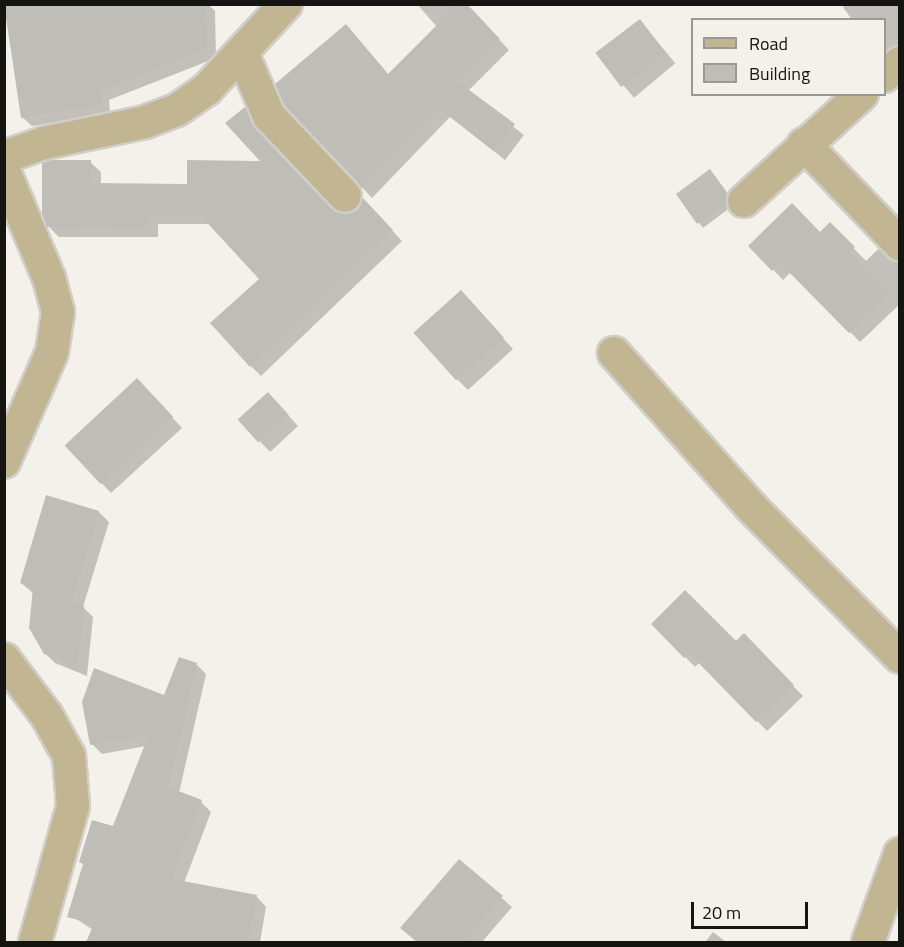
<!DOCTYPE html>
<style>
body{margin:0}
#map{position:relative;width:904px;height:947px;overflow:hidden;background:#f4f1eb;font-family:"Titillium Web",sans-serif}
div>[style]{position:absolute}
.shadow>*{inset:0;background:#0003;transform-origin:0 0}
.building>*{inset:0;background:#bfbdb7;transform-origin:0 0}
.roads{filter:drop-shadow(2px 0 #d0cec8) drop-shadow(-2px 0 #d0cec8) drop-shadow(0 2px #d0cec8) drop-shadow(0 -2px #d0cec8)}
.street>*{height:32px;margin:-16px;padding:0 16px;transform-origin:16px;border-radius:16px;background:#c2b591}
span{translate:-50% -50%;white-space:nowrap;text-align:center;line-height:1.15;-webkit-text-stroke:4.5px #f4f1eb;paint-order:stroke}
.frame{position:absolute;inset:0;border:6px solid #141411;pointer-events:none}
.legend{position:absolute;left:691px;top:18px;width:195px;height:78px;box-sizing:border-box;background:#f4f1eb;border:2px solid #9a9994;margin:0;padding:8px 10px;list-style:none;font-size:18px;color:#141411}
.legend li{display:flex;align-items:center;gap:12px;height:30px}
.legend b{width:30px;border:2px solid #9a9994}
.scale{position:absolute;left:691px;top:902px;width:117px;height:27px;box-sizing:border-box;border:3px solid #141411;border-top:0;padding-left:8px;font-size:18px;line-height:21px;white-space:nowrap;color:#141411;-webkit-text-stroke:4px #f4f1eb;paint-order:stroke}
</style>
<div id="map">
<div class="shadow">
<div style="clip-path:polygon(4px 4px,208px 4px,215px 11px,216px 58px,109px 100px,110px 113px,32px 126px,22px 117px)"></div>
<div style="clip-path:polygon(417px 4px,465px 4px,509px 50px,468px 91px,524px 135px,505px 160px,450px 117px,372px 198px,286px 105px,346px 26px,389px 75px,437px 27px)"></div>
<div style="clip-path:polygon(846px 4px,900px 4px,900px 57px,884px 59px,884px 20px,852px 20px,843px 7px)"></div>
<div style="left:640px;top:21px;width:55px;height:54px;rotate:50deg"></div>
<div style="clip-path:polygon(245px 109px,266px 140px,332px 210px,350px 215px,372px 209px,402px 241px,261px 376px,251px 366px,261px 279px,211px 224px,158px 224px,158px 237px,59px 237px,49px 227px,90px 162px,101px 172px,101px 185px,189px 185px,264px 163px)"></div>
<div style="clip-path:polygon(714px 175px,732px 200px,731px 207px,703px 228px,678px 194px)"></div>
<div style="clip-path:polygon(830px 224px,866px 261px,878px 249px,900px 263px,900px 304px,860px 342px,791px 272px,783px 280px,750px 246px,820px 234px)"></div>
<div style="clip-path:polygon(471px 302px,513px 349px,468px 390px,458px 380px)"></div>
<div style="clip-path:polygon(147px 390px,182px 428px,111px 493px,66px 445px)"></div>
<div style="clip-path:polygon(278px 404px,298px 426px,270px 452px,240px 420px)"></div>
<div style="clip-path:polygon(99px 512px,109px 522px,83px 607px,93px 617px,87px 676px,55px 663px,45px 653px,34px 594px,21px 583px)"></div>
<div style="clip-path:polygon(653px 624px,736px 643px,744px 635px,803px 696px,767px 731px,700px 662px,695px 667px)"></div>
<div style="clip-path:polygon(196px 664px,206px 674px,179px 793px,201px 802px,211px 812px,184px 883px,256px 896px,266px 907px,260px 942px,88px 942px,93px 930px,75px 918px,146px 746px,102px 754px,92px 744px,165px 697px)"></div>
<div style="clip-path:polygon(460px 861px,512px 907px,482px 942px,417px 942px,412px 938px)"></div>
<div style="clip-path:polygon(713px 932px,726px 942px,705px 942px)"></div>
</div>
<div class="building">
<div style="clip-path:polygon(4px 4px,206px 4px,207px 48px,100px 91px,101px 104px,21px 118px)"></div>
<div style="clip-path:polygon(458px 4px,467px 4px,500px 39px,457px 81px,515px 124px,494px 151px,439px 108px,361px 189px,284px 106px,275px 84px,346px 24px,388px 74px)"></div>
<div style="left:640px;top:19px;width:43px;height:56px;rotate:53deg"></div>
<div style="clip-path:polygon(245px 107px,256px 128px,332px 208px,350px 213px,358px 209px,362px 197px,393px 230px,250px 367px,210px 323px,259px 279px,200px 215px,148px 215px,148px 228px,47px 227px,42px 216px,42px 163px,49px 160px,91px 160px,91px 183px,187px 184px,187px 160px,260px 161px,225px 123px)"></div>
<div style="clip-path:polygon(710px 169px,728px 194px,726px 202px,697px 224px,676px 194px)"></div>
<div style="clip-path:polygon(792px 203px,820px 232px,830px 222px,855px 247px,850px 252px,889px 294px,849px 333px,780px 263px,772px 271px,748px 246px)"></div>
<div style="left:461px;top:290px;width:64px;height:64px;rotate:48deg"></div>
<div style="left:137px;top:378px;width:53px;height:99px;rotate:47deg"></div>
<div style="left:268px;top:392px;width:31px;height:41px;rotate:48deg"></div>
<div style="clip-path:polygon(46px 495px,99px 511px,71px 604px,84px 606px,77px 667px,44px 654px,29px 628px,33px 588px,20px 583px)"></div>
<div style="clip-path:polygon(685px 590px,736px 641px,744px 633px,794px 685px,756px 722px,689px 653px,684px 658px,651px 624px)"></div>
<div style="clip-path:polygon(179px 657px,197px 663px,168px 787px,202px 800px,172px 879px,257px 895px,248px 942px,86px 942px,94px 924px,67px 917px,83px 864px,79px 862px,92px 820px,113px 826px,149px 734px,90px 745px,82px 702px,94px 668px,164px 695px)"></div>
<div style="clip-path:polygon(459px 859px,503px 896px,464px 942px,417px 942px,400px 928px)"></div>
</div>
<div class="roads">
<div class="street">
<div style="left:242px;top:53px;width:69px;rotate:66.8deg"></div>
<div style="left:269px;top:116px;width:110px;rotate:46.5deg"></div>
<div style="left:884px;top:76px;width:21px;rotate:-39deg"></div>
<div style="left:804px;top:144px;width:139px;rotate:46.2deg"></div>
<div style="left:4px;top:157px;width:42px;rotate:-19.3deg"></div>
<div style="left:44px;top:143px;width:103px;rotate:-11.7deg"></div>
<div style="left:145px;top:122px;width:34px;rotate:-21deg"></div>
<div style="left:177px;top:110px;width:37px;rotate:-35deg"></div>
<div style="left:207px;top:89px;width:116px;rotate:-47.1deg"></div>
<div style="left:4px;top:171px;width:116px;rotate:67.2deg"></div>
<div style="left:49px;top:278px;width:35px;rotate:75deg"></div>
<div style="left:58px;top:312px;width:40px;rotate:98.5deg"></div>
<div style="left:52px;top:352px;width:120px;rotate:113.6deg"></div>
<div style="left:744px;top:201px;width:159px;rotate:-42.2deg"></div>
<div style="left:614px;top:353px;width:206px;rotate:48.3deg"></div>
<div style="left:751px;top:507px;width:211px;rotate:45.2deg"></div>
<div style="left:4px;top:659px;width:71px;rotate:53deg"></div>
<div style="left:47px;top:716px;width:46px;rotate:61.2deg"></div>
<div style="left:69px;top:756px;width:50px;rotate:85.4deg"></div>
<div style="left:73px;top:806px;width:141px;rotate:105.6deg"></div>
<div style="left:868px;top:942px;width:94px;rotate:-70deg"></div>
</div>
</div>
<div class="frame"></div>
<ul class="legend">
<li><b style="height:8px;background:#c2b591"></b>Road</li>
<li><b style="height:16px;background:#bfbdb7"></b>Building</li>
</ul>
<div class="scale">20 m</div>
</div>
